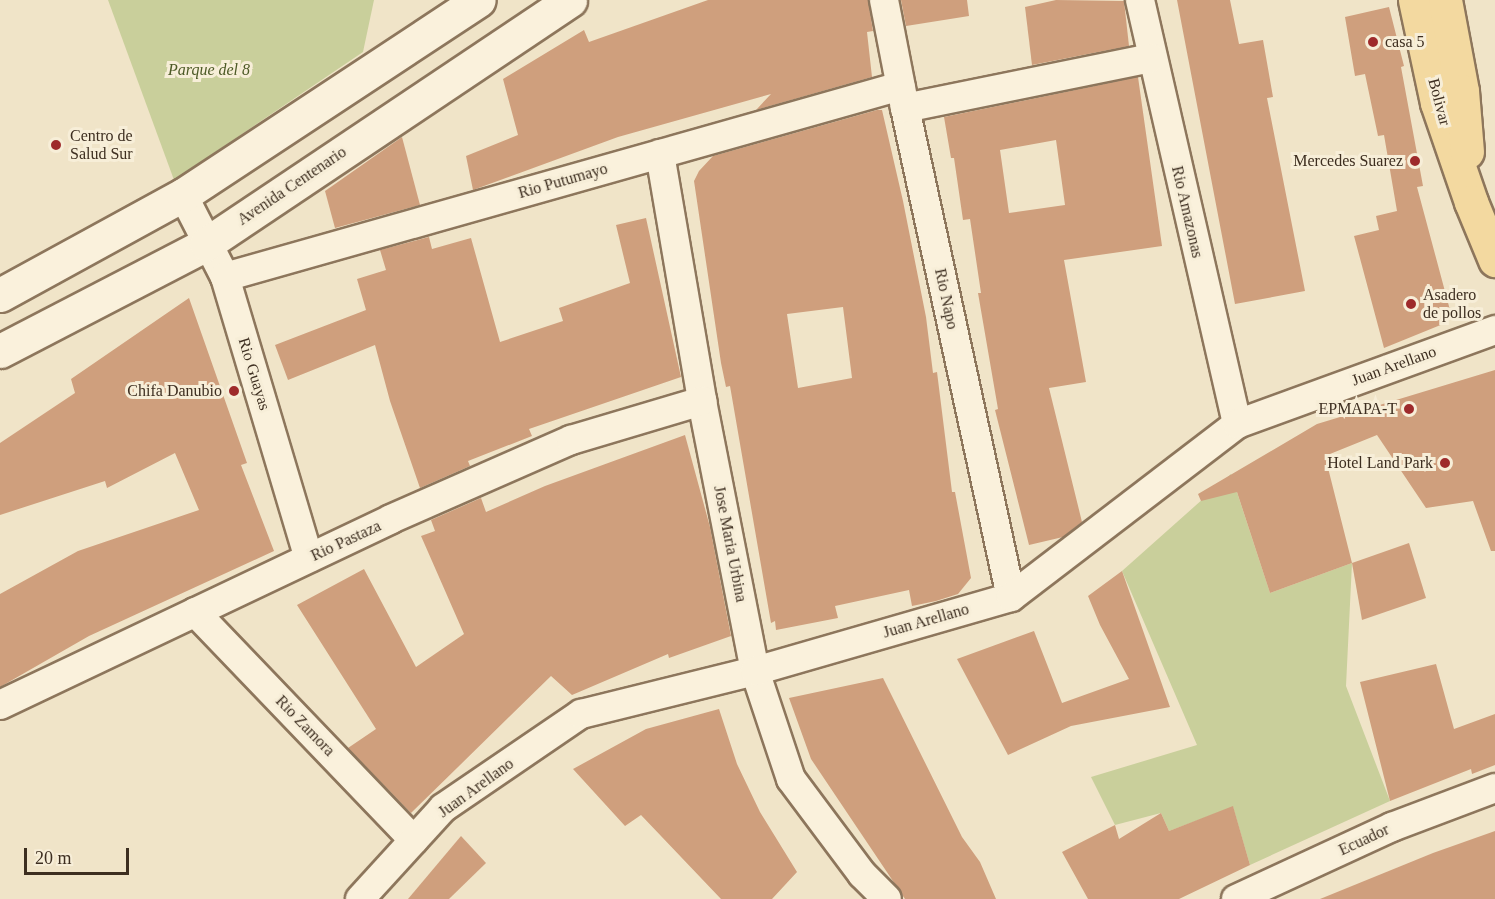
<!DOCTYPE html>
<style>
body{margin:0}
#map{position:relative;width:1495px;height:899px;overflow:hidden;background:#f0e4c8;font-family:Georgia,serif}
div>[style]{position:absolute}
.green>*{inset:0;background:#c9cf9b}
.building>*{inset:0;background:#cf9f7d}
.roads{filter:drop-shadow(2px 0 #8d765c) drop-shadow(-2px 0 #8d765c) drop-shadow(0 2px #8d765c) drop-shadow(0 -2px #8d765c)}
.minor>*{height:28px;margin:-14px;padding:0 14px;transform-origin:14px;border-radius:14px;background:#faf1dc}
.tertiary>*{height:33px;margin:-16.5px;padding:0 16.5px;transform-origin:16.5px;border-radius:16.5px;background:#faf1dc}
.primary>*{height:33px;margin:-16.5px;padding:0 16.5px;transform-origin:16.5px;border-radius:16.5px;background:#f3d9a0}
.dots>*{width:16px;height:16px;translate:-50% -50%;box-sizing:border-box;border:3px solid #f7eed8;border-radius:50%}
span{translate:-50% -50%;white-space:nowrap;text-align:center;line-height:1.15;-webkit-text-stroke:6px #f7eed8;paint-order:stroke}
.poi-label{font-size:16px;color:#3d2e20}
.left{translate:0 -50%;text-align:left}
.right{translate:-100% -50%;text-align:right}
.park-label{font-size:16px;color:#4d5a26;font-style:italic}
.street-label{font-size:16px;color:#3d2e20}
.scale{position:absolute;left:24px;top:848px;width:105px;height:27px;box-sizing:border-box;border:3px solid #3d2e20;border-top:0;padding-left:8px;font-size:18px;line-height:21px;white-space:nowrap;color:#3d2e20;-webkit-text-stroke:4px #f7eed8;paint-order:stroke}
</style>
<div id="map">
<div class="green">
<div style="clip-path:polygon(108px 0,374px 0,363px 52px,174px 180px)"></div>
<div style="clip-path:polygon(1231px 474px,1270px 593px,1352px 563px,1346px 686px,1390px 801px,1250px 865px,1233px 807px,1169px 831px,1161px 813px,1115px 825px,1091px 777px,1197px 745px,1122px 571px)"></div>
</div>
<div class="building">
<div style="clip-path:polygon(708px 0,868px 0,873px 31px,867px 32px,872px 77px,756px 110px,771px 94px,618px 137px,473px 190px,466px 156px,518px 135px,503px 79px,584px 30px,589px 42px)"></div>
<div style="clip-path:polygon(901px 0,967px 0,969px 16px,906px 26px)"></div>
<div style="clip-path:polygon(1056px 0,1124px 1px,1129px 46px,1032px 65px,1025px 7px)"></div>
<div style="clip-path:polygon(1177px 0,1230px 0,1239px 44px,1263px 40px,1273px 97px,1267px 98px,1305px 291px,1235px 304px)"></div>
<div style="clip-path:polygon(1389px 7px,1404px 66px,1401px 67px,1423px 186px,1417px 187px,1450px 310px,1449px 319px,1443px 324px,1384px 348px,1354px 236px,1379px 230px,1376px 216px,1397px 211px,1384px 135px,1378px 136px,1365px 74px,1355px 76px,1345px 17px)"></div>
<div style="clip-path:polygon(evenodd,1138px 77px,1162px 246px,1064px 260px,1086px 382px,1049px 388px,1082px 522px,1063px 537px,1029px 545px,995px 410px,998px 409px,978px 293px,981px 293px,970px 219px,963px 220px,954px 158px,951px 158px,944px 117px,1138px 77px,1056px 140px,1065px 205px,1009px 213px,1000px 150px,1056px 140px)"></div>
<div style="clip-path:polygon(evenodd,877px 110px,882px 110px,903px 201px,926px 317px,933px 373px,937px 372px,952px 492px,955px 492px,971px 578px,958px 594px,936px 601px,912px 606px,909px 590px,835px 606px,838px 618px,776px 630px,775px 621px,771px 623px,730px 386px,726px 387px,721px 363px,694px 181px,699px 171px,713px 156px,877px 110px,843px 307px,852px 378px,798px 388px,787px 314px,843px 307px)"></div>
<div style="clip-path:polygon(402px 137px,420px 205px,335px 228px,325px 191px)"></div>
<div style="clip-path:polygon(646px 218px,681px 377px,529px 429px,532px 436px,468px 461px,470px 466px,420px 488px,390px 401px,375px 345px,288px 380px,275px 345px,366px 310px,357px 279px,386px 270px,380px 250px,429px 237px,432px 249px,471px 238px,500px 342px,563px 321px,559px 308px,630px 283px,616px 225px)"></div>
<div style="clip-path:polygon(189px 298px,247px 463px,241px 465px,274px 551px,89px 636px,0 687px,0 594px,78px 551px,199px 510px,175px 453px,107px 488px,105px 481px,0 515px,0 443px,75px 393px,71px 379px)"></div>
<div style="clip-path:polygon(1495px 370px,1495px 551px,1491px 551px,1473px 501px,1426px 508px,1377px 435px,1325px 456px,1352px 563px,1270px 593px,1237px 492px,1201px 501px,1198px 494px,1317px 424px)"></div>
<div style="clip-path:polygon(685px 435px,710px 527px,731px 636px,669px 658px,668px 654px,572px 695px,551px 676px,411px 813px,348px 748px,376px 729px,297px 605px,364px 569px,416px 667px,464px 634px,421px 536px,435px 531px,431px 520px,481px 498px,486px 512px,545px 486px)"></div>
<div style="clip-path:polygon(1409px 543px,1426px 598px,1362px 620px,1352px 563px)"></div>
<div style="clip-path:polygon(1122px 571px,1170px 707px,1071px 726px,1008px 755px,957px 659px,1034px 631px,1062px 703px,1129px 679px,1100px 625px,1088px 596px)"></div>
<div style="clip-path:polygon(1436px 664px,1454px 729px,1495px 714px,1495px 765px,1472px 774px,1471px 769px,1390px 801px,1360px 682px)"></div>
<div style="clip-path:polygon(883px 678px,962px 837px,980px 862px,996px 899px,905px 899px,811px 759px,789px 698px)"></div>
<div style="clip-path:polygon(719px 709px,737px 764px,760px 812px,797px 872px,772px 899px,721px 899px,641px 815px,625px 826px,573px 769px,646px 729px)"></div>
<div style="clip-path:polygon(1233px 806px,1250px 865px,1179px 899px,1088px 899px,1062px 852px,1115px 825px,1119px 839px,1161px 813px,1169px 831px)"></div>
<div style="clip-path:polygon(1495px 831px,1495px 899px,1320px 899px,1433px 853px)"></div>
<div style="clip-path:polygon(461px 836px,486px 863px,449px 899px,408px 899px)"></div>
</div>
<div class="roads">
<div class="minor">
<div style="left:884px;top:0;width:110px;rotate:79deg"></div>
<div style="left:905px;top:108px;width:500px;rotate:77.77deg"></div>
<div style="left:1140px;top:0;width:435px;rotate:77.1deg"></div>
<div style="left:905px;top:108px;width:251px;rotate:-11.5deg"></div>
<div style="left:660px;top:154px;width:251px;rotate:80.3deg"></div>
<div style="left:702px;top:401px;width:275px;rotate:78.9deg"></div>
<div style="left:755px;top:671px;width:114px;rotate:71.6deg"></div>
<div style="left:791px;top:779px;width:119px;rotate:53.2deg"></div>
<div style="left:862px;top:874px;width:35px;rotate:45deg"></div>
<div style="left:183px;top:195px;width:92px;rotate:62.9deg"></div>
<div style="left:225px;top:277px;width:293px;rotate:73.4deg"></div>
<div style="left:225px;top:277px;width:702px;rotate:-15.78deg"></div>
<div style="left:195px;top:612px;width:316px;rotate:46.2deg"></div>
<div style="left:0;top:705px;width:433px;rotate:-25.4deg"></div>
<div style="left:391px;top:519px;width:197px;rotate:-23.7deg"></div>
<div style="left:571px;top:440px;width:137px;rotate:-16.6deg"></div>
<div style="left:360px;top:899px;width:123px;rotate:-47.6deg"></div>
<div style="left:443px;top:808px;width:167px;rotate:-34.3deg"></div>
<div style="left:581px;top:714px;width:179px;rotate:-13.9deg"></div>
<div style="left:755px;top:671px;width:266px;rotate:-16.1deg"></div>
<div style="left:1011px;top:597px;width:285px;rotate:-37.4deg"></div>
<div style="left:1237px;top:424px;width:275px;rotate:-20deg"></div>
<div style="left:1236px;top:899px;width:172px;rotate:-24.8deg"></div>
<div style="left:1392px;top:827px;width:110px;rotate:-20.7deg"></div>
</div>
<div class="tertiary">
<div style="left:0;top:295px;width:209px;rotate:-28.7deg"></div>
<div style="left:183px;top:195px;width:354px;rotate:-33.4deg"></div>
<div style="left:0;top:351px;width:232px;rotate:-27.4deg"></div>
<div style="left:206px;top:244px;width:438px;rotate:-33.8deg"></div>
</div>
<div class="primary">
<div style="left:1415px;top:0;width:105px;rotate:77.9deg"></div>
<div style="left:1437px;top:103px;width:105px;rotate:71deg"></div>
<div style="left:1471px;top:202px;width:63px;rotate:67.5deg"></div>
<div style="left:1445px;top:0;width:93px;rotate:79.4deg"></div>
<div style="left:1462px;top:91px;width:61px;rotate:85.3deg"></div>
</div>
</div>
<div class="dots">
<div style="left:1373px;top:42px;background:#9e2a2b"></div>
<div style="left:56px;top:145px;background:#9e2a2b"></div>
<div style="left:1415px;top:161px;background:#9e2a2b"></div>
<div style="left:1411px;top:304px;background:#9e2a2b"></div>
<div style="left:234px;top:391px;background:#9e2a2b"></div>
<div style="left:1409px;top:409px;background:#9e2a2b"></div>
<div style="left:1445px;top:463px;background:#9e2a2b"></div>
</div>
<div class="poi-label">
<span class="left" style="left:1385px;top:42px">casa 5</span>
<span class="left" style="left:70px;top:145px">Centro de<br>Salud Sur</span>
<span class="right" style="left:1403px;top:161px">Mercedes Suarez</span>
<span class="left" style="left:1423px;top:304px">Asadero<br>de pollos</span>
<span class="right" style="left:222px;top:391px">Chifa Danubio</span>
<span class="right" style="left:1397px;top:409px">EPMAPA-T</span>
<span class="right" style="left:1433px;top:463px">Hotel Land Park</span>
</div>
<div class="park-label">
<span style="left:209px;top:70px">Parque del 8</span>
</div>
<div class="street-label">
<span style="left:1439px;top:102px;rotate:75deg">Bolivar</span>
<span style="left:563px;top:181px;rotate:-16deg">Rio Putumayo</span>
<span style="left:292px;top:186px;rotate:-34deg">Avenida Centenario</span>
<span style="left:1187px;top:212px;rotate:77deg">Rio Amazonas</span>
<span style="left:946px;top:299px;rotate:78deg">Rio Napo</span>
<span style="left:1394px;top:366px;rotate:-20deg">Juan Arellano</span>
<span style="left:254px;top:374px;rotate:73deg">Rio Guayas</span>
<span style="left:346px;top:541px;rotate:-25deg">Rio Pastaza</span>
<span style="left:730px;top:544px;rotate:79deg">Jose Maria Urbina</span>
<span style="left:926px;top:621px;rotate:-16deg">Juan Arellano</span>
<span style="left:305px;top:726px;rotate:46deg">Rio Zamora</span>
<span style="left:476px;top:788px;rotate:-36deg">Juan Arellano</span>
<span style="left:1364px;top:840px;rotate:-25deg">Ecuador</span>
</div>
<div class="scale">20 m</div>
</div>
